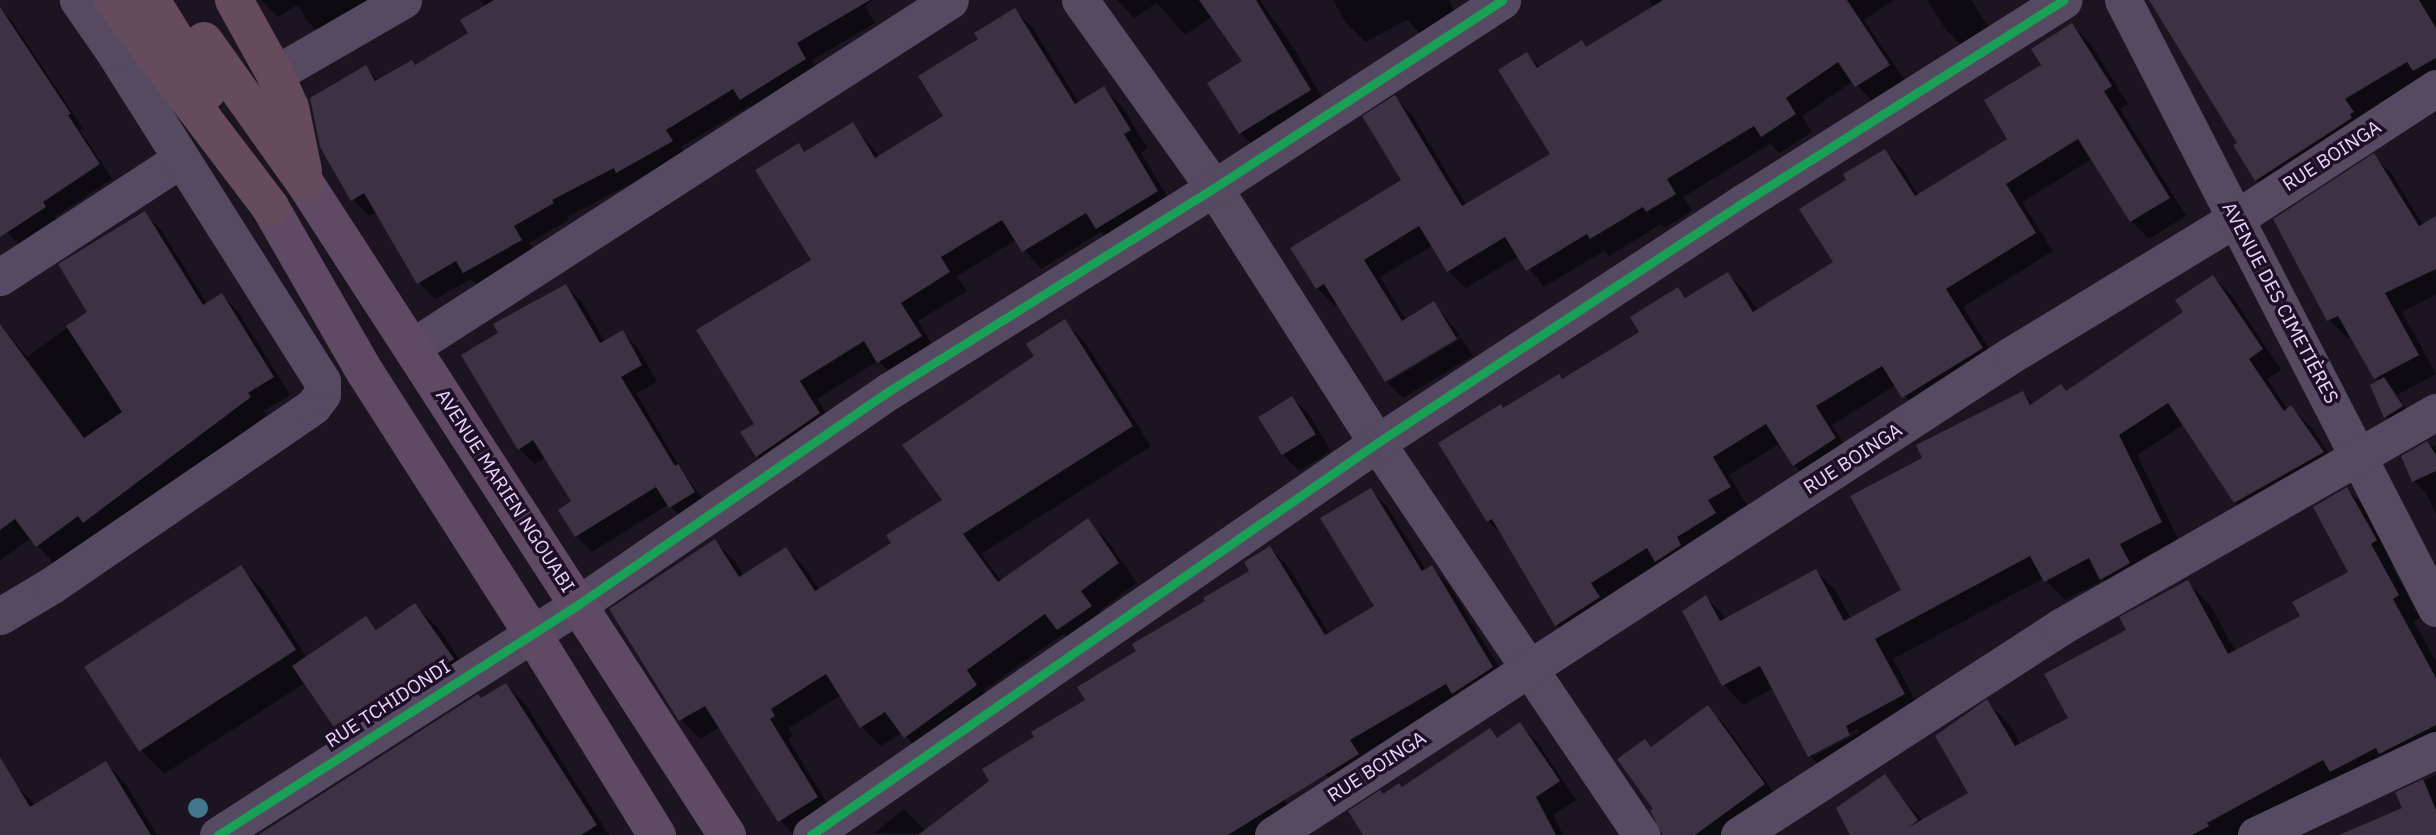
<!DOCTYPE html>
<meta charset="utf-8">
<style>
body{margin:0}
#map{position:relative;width:2436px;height:835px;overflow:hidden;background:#1c1421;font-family:"IBM Plex Sans",sans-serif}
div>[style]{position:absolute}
.shadow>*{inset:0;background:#0007}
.building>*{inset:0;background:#3c3243;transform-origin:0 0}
.minor>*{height:37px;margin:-18.5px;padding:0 18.5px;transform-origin:18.5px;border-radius:18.5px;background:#564962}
.major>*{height:38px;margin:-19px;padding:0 19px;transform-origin:19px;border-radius:19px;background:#5f4964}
.highway>*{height:38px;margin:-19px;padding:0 19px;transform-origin:19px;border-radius:19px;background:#654b5b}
.cycleway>*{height:9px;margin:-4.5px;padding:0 4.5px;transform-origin:4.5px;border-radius:4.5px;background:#1a9f57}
.trees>*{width:20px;height:20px;margin:-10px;border-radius:50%;background:#40778c}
span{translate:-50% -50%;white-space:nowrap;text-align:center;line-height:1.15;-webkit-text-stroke:7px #1d0f26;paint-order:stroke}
.street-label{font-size:19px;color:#ecd4ff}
</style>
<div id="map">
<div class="shadow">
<div style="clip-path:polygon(261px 0,396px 0,326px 40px,309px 23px,298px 5px,278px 17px)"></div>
<div style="clip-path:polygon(481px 0,873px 0,865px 6px,875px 23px,812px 60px,821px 76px,757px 115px,749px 106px,681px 147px,688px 158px,634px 188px,630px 184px,567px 217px,569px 220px,529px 243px,538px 257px,481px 289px,471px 279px,435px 299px,419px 283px,377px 212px,369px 216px,353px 200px,365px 67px,379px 81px,416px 66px,470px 34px,486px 7px)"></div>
<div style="clip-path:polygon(1117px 0,1260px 0,1296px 52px,1329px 110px,1260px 153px,1241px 133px,1210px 83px,1245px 62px,1213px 16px,1185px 35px,1157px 3px,1134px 18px)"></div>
<div style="clip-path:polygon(1333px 0,1449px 0,1456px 13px,1420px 33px,1407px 20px,1365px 42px,1346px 23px)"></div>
<div style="clip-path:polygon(1649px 0,1894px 0,1864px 20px,1906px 82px,1874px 103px,1853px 81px,1802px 116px,1812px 132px,1780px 153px,1770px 144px,1683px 197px,1692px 211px,1665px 228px,1661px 224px,1609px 256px,1604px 251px,1544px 287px,1519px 256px,1466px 288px,1448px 271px,1433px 245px,1380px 277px,1406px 320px,1434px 304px,1460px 335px,1388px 378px,1388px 382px,1461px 338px,1473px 356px,1403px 398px,1386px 381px,1338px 304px,1335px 306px,1317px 288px,1293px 248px,1404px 181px,1394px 97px,1412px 115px,1467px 206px,1552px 155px,1527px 54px,1541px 68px,1582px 43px,1587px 48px,1654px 8px)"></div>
<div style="clip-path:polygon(1927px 0,1971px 0,1991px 30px,1964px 47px,1946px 30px)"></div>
<div style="clip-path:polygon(2196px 0,2436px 0,2436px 89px,2276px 199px,2257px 180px,2239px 144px)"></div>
<div style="clip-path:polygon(0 9px,12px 21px,83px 128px,80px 130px,112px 179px,55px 217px,58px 221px,20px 246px,0 223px)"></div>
<div style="clip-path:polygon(1015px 10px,1033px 28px,1079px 103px,1104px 89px,1122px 106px,1147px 148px,1141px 153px,1175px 209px,1115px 246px,1101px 232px,1041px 269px,1016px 240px,957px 276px,967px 291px,918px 321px,938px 354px,896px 379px,878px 361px,817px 399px,837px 431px,775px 474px,757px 456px,756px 424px,813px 261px,798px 146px,806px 153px,853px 125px,880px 157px,945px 117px,981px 40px)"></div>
<div style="clip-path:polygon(2072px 25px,2090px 43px,2128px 104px,2120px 109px,2186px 216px,2149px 239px,2131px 221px,2092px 159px,2022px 202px,2053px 251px,1963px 307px,2000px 366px,1921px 414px,1896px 385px,1832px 425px,1852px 456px,1812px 483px,1794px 465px,1781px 443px,1729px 475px,1747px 505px,1725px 518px,1733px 531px,1574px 643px,1557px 625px,1506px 539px,1488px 521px,1504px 410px,1563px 381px,1642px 332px,1678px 289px,1687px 299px,1728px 274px,1745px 291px,1758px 311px,1835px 262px,1849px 180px,1885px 151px,1902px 169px,1919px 196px,2010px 139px,2044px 66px)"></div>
<div style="clip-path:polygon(2374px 156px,2392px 174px,2423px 225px,2436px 217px,2436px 295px,2402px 312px,2436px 374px,2397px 395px,2410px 415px,2394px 425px,2386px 417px,2379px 382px,2352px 336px,2347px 338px,2329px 320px,2276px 220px)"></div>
<div style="clip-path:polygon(144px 213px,162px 231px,207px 304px,222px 295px,239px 313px,290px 395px,264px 411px,267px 415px,102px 539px,54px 564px,31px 538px,0 560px,0 324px,27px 357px,89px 312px)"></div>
<div style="clip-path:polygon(evenodd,2213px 277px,2232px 296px,2281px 370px,2267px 379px,2288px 410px,2291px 408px,2311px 427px,2342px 472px,2255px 522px,2235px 502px,2184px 424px,2137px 455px,2180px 542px,2121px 598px,2103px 580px,2065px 600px,2044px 578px,1893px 659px,1923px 714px,1829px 775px,1810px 756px,1773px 688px,1743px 705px,1724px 685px,1684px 612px,1706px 597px,1727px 619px,1816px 571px,1836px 591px,1851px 619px,1903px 591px,1925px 459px,2022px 393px,2034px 404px,2061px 386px,2068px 392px,2186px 312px,2213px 277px,1857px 729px,1859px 732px,1814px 756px,1814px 752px,1857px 729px)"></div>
<div style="clip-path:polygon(566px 286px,582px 302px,605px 342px,623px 333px,638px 348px,657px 382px,636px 393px,682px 471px,710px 508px,686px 523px,669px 504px,592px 552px,576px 536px,574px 502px,546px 457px,535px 464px,519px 449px,501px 333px)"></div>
<div style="clip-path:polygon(1064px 321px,1084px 341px,1151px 446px,981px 554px,1002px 582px,1087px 521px,1107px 540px,1137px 583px,1099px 611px,1110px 626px,1078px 648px,1063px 634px,984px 690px,995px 705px,925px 756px,902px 733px,881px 746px,862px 727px,841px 695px,789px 728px,793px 736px,788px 739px,836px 817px,794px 835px,780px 820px,720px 727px,700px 739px,681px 720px,611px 610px,714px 541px,734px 560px,744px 576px,786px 549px,805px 568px,819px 590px,894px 543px,945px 501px,1037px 356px)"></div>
<div style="clip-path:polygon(1292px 398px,1309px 414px,1331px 451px,1299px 471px,1282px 454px)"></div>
<div style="clip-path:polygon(2435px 445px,2436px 447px,2436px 514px,2426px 493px,2414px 481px,2430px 447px)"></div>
<div style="clip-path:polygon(2347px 489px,2369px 511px,2398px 563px,2392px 566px,2420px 618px,2414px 621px,2436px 662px,2436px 761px,2247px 835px,1852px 835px,1884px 777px,1923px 821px,1970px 793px,1987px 702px,2009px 724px,2021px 745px,2071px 719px,2128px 631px,2188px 583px,2210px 605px,2236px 652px,2302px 617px,2351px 573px)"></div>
<div style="clip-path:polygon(1371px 490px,1388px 508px,1426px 570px,1432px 567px,1449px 585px,1510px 685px,1343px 793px,1326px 775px,1268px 690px,1235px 710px,1297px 822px,1276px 835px,874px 833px,904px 809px,926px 831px,992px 782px,1036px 737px,1087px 700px,1139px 651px,1251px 571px,1270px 548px,1287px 565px,1330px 635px,1377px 607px)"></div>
<div style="clip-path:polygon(240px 567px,264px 591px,307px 658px,366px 618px,379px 631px,415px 605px,439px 629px,476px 684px,363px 756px,339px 732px,305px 683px,164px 774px,141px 750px,86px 667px)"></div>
<div style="clip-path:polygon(506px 685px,525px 704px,609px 835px,261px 835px)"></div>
<div style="clip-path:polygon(1708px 708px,1725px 725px,1781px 803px,1737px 835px,1664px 835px,1656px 809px,1652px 748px)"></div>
<div style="clip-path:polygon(1520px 724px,1537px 742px,1576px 800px,1553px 815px,1563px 835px,1366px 835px,1384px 796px,1403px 789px,1490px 731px,1498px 739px)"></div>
<div style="clip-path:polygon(106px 763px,125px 783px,157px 835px,0 835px,0 793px,15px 784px,36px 806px)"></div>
<div style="clip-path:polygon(2436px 775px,2436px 835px,2343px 835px,2404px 809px,2397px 793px)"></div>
</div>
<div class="building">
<div style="clip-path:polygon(494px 0,870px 0,797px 43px,806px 59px,740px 100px,733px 89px,666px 130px,673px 141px,616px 173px,614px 168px,552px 200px,554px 203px,514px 226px,522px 240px,463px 273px,456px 261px,417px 284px,364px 193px,351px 201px,320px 147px,310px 98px,366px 65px,375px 81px,412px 60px,415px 65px,468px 33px,460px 20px)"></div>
<div style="clip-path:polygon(1199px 0,1256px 0,1311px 90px,1239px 134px,1207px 83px,1242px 61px)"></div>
<div style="clip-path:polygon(1663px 0,1847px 0,1890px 65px,1855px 87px,1838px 62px,1786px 98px,1796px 114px,1761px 137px,1754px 126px,1667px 179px,1676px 194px,1646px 212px,1643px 207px,1590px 239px,1587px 234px,1526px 271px,1505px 237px,1447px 272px,1419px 226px,1364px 260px,1402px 321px,1434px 301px,1457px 339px,1385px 382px,1324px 284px,1316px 289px,1290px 248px,1401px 180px,1362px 116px,1395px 95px,1462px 206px,1550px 154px,1498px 70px,1527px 52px,1537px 68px,1582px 40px,1586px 47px)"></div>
<div style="clip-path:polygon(2149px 0,2419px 0,2436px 28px,2436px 58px,2413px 71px,2407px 62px,2345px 99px,2354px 112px,2350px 114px,2352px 118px,2255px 181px,2233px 145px,2237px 143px)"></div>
<div style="clip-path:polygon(0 7px,71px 114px,68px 115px,100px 164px,43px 202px,46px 207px,0 237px)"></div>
<div style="clip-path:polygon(1015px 8px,1075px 104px,1104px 86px,1131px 130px,1124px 134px,1158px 191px,1096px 229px,1086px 213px,1022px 252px,1002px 220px,941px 257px,950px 272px,901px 303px,922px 336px,877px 363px,864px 341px,800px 381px,820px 413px,756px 457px,740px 432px,754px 424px,696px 330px,811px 260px,755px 170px,799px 143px,804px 152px,853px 122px,875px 158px,943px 116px,918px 76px,978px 39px,974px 33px)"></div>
<div style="clip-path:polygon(2072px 23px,2112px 86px,2104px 91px,2170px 198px,2130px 222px,2078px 139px,2006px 184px,2036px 233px,1946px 289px,1983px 348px,1902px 398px,1882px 366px,1816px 406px,1836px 438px,1793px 466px,1766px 424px,1713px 457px,1731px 487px,1708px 500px,1716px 513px,1677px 537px,1681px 545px,1655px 562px,1647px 548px,1591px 583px,1600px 597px,1555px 626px,1492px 519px,1487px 522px,1438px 443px,1501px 404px,1503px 408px,1559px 374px,1562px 379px,1639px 332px,1630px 317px,1678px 287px,1685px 298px,1728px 272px,1753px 312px,1833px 262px,1799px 209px,1846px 180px,1843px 174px,1885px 149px,1915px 196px,2007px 139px,1984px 100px,2041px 65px,2031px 49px)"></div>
<div style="clip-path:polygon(2374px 153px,2419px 226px,2436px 216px,2436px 269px,2385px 293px,2419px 355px,2374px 379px,2338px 316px,2327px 321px,2273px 219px)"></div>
<div style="clip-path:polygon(145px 211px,203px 305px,222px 293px,274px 377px,248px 393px,251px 397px,83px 523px,78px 516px,36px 547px,15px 519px,0 530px,0 324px,84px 438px,122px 412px,66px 326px,87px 312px,58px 264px)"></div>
<div style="clip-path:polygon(2213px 275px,2263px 349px,2249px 359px,2284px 411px,2291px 405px,2324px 452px,2234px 503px,2168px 403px,2119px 435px,2162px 522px,2120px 544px,2130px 563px,2100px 580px,2089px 558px,2044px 582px,2030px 556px,1875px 639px,1905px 694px,1846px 726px,1850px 735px,1808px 757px,1760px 666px,1722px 686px,1682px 611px,1706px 595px,1720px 621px,1816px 569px,1844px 621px,1901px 590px,1850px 496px,1922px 458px,1916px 445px,2023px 391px,2030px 405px,2061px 384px,2066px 391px,2183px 312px,2175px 300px)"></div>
<div style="clip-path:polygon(566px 284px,600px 343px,623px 330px,642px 365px,621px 377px,675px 466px,678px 464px,695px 492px,669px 508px,656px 487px,575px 537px,558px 510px,571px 501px,533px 440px,518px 450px,461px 355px,498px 333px,493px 324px)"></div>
<div style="clip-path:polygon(1065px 319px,1133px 426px,963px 534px,998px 582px,1088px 518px,1119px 563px,1081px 591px,1092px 606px,1057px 630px,1045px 614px,967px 670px,977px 685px,904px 738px,885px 712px,860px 728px,826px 674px,771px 709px,775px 716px,770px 719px,818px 797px,778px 822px,705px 706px,679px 721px,609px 609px,715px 539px,739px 577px,786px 547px,815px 591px,891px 543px,886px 535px,942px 500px,902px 445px,1034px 356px,1026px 344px)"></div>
<div style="clip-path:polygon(2384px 377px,2403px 406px,2384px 418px,2370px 385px)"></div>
<div style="left:1292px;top:396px;width:45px;height:40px;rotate:58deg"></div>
<div style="clip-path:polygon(2427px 441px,2436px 455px,2436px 471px,2412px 482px,2401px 456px)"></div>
<div style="clip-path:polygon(2347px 487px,2377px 540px,2371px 544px,2399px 595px,2393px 599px,2436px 678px,2436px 725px,2379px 754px,2376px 748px,2330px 772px,2323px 760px,2207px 823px,2209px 826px,2192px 835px,1850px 835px,1836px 808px,1885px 774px,1918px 820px,1909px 827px,1968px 793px,1935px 736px,1987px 699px,2015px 746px,2068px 718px,2044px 674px,2126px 630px,2119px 617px,2188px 580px,2228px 654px,2300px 616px,2292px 602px,2348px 572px,2313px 507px)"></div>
<div style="clip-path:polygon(1371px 488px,1422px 571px,1432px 565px,1493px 667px,1452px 694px,1446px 684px,1350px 740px,1359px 754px,1228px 835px,918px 835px,989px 781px,982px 769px,1034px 737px,1031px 732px,1085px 700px,1077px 687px,1136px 651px,1132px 644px,1205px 601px,1203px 598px,1249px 571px,1244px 562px,1270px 546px,1325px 635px,1374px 606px,1320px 518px)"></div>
<div style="left:241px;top:565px;width:101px;height:187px;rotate:57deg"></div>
<div style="clip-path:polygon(415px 603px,454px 659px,338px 733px,292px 666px,366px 616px,376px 630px)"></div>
<div style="clip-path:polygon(506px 683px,597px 825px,581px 835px,258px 835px,478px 694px,481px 698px)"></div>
<div style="clip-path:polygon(1708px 705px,1765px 784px,1695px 835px,1662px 835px,1650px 810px,1653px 809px,1617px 759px,1645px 739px,1651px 747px)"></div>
<div style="clip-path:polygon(1520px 722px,1560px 781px,1536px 797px,1556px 835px,1363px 835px,1348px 811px,1380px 790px,1383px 794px,1399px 783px,1402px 787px,1490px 728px,1497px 738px)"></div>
<div style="clip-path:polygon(0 757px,30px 807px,106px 761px,151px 835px,0 835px)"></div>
<div style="clip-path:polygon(2423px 779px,2436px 810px,2436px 835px,2339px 835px,2402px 808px,2395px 792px)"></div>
</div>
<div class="minor">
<div style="left:1080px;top:0;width:231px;rotate:54.5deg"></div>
<div style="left:1214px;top:188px;width:303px;rotate:57.4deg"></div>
<div style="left:1377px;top:443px;width:473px;rotate:56deg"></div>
<div style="left:2123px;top:0;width:684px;rotate:62.76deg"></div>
<div style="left:275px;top:74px;width:148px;rotate:-30deg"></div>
<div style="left:0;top:277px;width:216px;rotate:-33.1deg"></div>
<div style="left:412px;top:347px;width:640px;rotate:-32.82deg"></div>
<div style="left:0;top:616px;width:61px;rotate:-30.8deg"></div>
<div style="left:52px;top:585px;width:316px;rotate:-34.4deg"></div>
<div style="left:313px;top:406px;width:15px;rotate:-53deg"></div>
<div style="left:322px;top:394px;width:13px;rotate:-90deg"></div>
<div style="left:322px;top:381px;width:393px;rotate:-122.3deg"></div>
<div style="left:112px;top:49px;width:60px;rotate:-124.8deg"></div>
<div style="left:218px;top:835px;width:429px;rotate:-32.6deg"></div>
<div style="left:579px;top:604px;width:376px;rotate:-34.5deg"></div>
<div style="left:889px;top:391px;width:383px;rotate:-32deg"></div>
<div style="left:1214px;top:188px;width:344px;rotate:-33.1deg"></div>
<div style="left:811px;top:835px;width:688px;rotate:-34.71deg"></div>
<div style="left:1377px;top:443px;width:439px;rotate:-33.3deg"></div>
<div style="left:1744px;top:202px;width:378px;rotate:-32.3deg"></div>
<div style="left:1273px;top:835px;width:880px;rotate:-33.04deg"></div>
<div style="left:2011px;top:355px;width:262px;rotate:-31.3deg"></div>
<div style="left:2235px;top:219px;width:240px;rotate:-33.1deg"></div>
<div style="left:1739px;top:835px;width:385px;rotate:-32.9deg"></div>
<div style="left:2062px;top:626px;width:431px;rotate:-29.8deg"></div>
<div style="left:2256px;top:835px;width:199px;rotate:-25.3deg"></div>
</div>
<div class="major">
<div style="left:305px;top:183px;width:777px;rotate:57.09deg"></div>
<div style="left:270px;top:207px;width:190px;rotate:60.1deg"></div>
<div style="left:365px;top:372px;width:310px;rotate:57.4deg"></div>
<div style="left:532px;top:633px;width:238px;rotate:58.3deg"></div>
</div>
<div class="highway">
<div style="left:113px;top:0;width:260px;rotate:52.8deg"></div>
<div style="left:151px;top:0;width:107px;rotate:58.4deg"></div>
<div style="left:234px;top:0;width:85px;rotate:61deg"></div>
<div style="left:275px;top:74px;width:36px;rotate:66deg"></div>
<div style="left:290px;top:107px;width:65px;rotate:78.5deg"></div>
<div style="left:204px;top:41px;width:174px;rotate:54.6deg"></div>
</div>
<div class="cycleway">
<div style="left:218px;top:835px;width:429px;rotate:-32.6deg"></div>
<div style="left:579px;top:604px;width:376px;rotate:-34.5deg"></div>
<div style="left:889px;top:391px;width:383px;rotate:-32deg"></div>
<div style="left:1214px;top:188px;width:344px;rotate:-33.1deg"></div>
<div style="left:811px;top:835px;width:688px;rotate:-34.71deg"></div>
<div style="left:1377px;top:443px;width:439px;rotate:-33.3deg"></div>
<div style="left:1744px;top:202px;width:378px;rotate:-32.3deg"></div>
</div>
<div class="trees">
<div style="left:198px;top:808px"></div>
</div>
<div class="street-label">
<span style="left:2332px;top:156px;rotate:-33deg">RUE BOINGA</span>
<span style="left:2280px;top:303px;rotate:62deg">AVENUE DES CIMETIÈRES</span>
<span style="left:1853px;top:459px;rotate:-33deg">RUE BOINGA</span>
<span style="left:505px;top:491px;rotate:57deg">AVENUE MARIEN NGOUABI</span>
<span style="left:388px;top:704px;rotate:-33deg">RUE TCHIDONDI</span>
<span style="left:1377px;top:767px;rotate:-33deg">RUE BOINGA</span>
</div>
</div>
